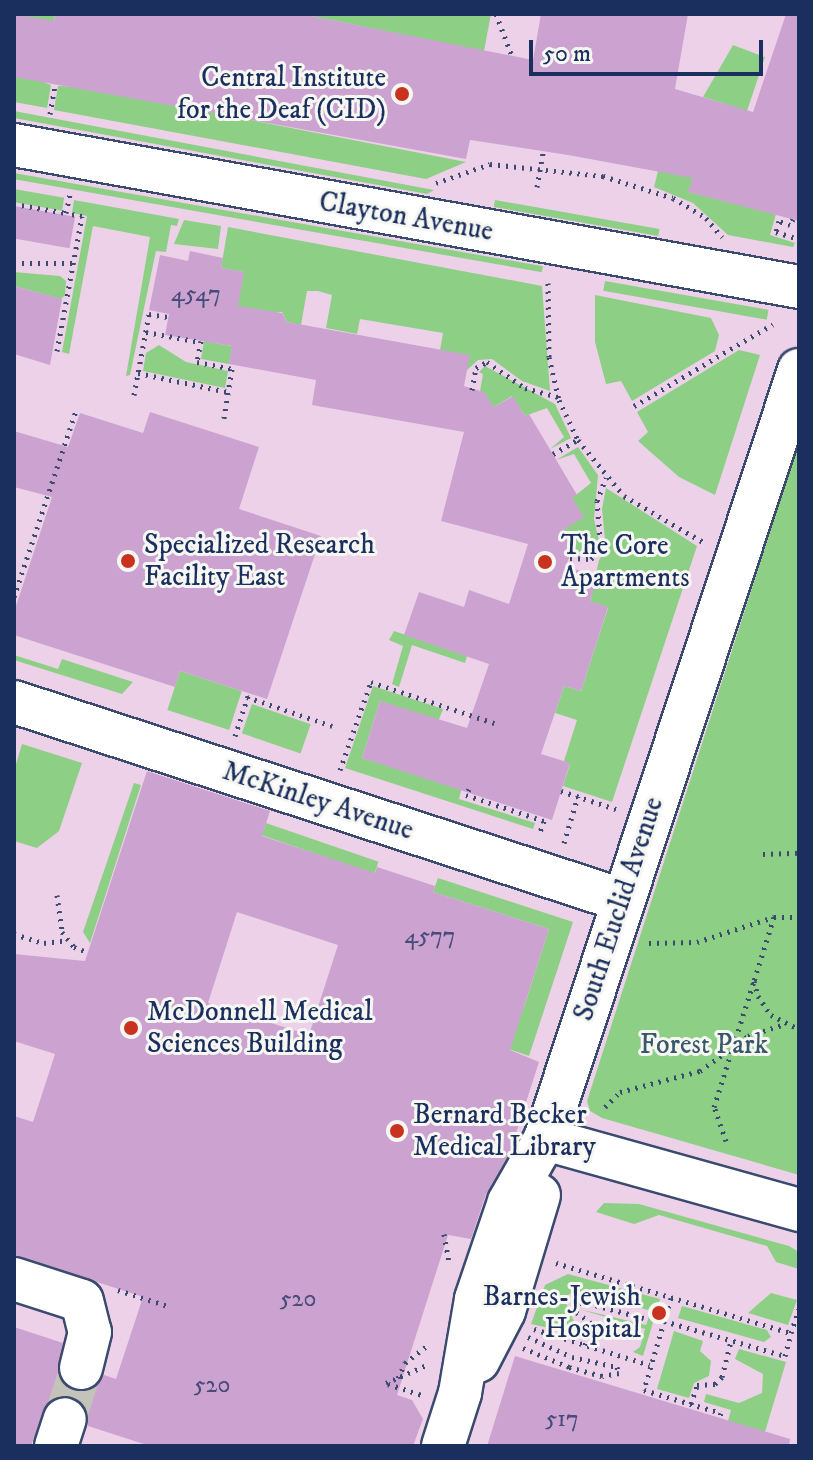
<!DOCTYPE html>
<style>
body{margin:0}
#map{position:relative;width:813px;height:1460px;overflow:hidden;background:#eee8d0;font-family:"IM FELL DW Pica",serif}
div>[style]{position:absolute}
.built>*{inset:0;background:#edd1e9;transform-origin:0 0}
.green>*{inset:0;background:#8ecf86;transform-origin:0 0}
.building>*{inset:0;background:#cca3d0;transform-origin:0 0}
.minor-tunnel>*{height:42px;margin-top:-21px;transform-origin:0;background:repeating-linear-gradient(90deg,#c4c3b9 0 42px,transparent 0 63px)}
.path>*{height:5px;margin-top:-2.5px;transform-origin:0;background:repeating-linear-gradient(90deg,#3b4b6f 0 2px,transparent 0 8px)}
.roads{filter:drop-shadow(2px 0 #3b4b6f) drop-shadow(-2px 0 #3b4b6f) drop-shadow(0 2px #3b4b6f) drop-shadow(0 -2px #3b4b6f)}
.minor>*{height:42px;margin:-21px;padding:0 21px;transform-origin:21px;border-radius:21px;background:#fff}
.dots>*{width:22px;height:22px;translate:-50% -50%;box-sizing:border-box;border:4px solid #f6f6f2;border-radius:50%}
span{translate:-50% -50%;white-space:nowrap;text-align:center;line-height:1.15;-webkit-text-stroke:6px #f6f6f2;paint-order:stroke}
.number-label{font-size:24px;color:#474c7a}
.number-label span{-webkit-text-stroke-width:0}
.poi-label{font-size:28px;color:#1b2f5e}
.right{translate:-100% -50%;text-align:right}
.left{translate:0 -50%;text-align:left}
.street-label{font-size:28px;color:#1b2f5e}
.park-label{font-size:28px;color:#385768}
.frame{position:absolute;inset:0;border:16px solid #1b2f5e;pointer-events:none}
.scale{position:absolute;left:529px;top:40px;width:234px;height:36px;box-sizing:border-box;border:4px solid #1b2f5e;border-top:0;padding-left:10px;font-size:24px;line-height:28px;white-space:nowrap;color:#1b2f5e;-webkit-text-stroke:6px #f6f6f2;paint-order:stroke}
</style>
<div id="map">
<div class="built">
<div style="left:14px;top:14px;width:785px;height:1432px"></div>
</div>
<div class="green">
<div style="clip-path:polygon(15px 14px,55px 14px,43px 82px,51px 85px,47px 108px,14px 102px,19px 15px)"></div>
<div style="clip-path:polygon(301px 14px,491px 14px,484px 51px)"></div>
<div style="clip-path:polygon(733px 45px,765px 57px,747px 111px,703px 97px)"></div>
<div style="clip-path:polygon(58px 86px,81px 87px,466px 162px,426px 179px,54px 110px)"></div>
<div style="clip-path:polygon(14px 111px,434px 190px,427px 194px,14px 118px)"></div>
<div style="clip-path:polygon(696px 168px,689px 192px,776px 214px,770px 235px,795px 243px,793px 247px,728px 235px,693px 203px,654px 187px,658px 171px)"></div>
<div style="left:14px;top:173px;width:537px;height:6px;rotate:10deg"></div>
<div style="left:14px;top:189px;width:51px;height:13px;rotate:10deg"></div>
<div style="clip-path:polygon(74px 200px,179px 219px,177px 226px,171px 225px,166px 252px,156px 251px,130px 375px,126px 376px,150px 237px,93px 226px,69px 354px,62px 352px,87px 216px,72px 213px)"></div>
<div style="left:495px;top:200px;width:167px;height:7px;rotate:10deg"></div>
<div style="clip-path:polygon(184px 220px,221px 226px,218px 249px,174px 244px)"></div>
<div style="clip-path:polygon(228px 227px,542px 286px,550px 391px,522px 381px,492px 359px,478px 360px,467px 370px,440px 350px,443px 333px,360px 319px,357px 334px,326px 328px,332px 295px,318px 291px,307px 291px,301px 325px,287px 322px,282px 312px,239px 313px,229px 364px,201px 359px,204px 341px,231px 346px,243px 272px,221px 268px)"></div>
<div style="clip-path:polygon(14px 272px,60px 276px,66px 281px,65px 295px,61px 299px,14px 286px)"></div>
<div style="left:605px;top:281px;width:166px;height:10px;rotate:10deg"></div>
<div style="clip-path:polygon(595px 295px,711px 318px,719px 335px,715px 351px,632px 401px,621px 381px,606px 384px,595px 342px)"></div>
<div style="clip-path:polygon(159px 345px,186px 362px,228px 371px,225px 388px,143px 371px,146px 353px)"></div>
<div style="clip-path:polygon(739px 350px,760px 355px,715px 495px,679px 477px,638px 441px,648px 432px,637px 412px)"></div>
<div style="clip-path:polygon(485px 366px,555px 404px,571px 438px,550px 449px,564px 437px,547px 408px,525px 416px,512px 396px,494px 407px,480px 391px,483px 374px,479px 372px)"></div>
<div style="clip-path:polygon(799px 442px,799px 1175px,602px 1118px,590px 1111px,587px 1101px)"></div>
<div style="clip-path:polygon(578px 447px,598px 475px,594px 519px,599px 541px,590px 555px,572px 550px,565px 529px,572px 498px,591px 483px,574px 454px,556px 460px)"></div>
<div style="clip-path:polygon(606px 488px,697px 546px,612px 802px,563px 786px,570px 764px,564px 761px,577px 720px,555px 713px,564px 686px,581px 691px,608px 608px,590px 601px,599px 560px,606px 550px,602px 509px)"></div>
<div style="clip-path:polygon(394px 631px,467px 656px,465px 663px,412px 645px,399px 687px,392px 684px,403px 646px,389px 640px)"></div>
<div style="clip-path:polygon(14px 655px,58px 669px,62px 659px,133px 682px,122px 694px,14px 660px)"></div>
<div style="left:180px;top:671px;width:65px;height:41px;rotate:18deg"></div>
<div style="clip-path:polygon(373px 686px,443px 709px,438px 722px,380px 701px,362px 758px,462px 787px,459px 799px,535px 823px,533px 829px,345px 768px)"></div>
<div style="left:252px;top:704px;width:62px;height:31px;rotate:19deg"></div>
<div style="clip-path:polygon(22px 744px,82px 763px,59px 831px,37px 848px,14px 841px,14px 771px)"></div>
<div style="clip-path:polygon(134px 783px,141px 785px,90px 943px,83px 932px)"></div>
<div style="left:266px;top:823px;width:119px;height:13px;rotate:19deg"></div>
<div style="clip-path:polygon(438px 878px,573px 922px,529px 1056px,476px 1038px,448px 983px,524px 1007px,549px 929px,433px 892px)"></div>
<div style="clip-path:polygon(604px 1203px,639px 1204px,789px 1246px,799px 1252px,799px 1269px,776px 1262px,767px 1246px,659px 1215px,634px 1224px,596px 1212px)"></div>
<div style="clip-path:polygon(568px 1274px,660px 1299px,643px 1356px,633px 1352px,640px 1347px,645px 1329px,579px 1309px,646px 1325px,651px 1311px,585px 1291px,569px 1294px,565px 1301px,580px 1335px,531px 1324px,545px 1285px)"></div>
<div style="clip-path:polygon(771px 1293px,797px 1300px,788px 1325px,748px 1313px)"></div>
<div style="clip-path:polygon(682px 1306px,767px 1330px,771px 1337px,764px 1342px,678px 1318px)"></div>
<div style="clip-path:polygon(674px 1331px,703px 1341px,700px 1351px,711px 1361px,709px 1376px,694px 1383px,689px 1398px,657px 1389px)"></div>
<div style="clip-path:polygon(739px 1349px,786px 1362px,765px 1432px,728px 1421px,731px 1410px,704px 1402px,706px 1394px,739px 1403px,762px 1393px,763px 1374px,735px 1359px)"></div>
</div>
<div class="building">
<div style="clip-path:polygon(14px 14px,54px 21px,55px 14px,301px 14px,533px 60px,541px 14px,688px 14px,675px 89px,753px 112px,786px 14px,799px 14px,799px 221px,688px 192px,693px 178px,568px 155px,470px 140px,466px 159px,14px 77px)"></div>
<div style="left:14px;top:206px;width:62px;height:32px;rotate:10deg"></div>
<div style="clip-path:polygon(190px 251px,223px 258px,221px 268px,244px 272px,238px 306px,282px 313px,287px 322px,470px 355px,464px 386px,484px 392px,494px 407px,513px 396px,525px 416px,529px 414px,577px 495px,572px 498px,584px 517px,565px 529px,574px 544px,566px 566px,598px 577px,590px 601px,608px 607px,581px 691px,564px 686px,541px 754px,570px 763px,552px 820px,362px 758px,380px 701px,467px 728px,489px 664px,404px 635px,419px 592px,464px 607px,469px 590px,509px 604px,528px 544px,441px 521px,464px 432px,312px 405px,316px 380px,229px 364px,232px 346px,165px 335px,169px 314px,149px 310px,160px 255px,188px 261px)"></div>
<div style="clip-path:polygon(14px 286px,62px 299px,50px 365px,14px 354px)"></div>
<div style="clip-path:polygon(150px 412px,259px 447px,239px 509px,321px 536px,267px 699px,180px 671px,175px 687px,14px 635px,14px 612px,52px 497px,14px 487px,14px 431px,68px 447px,80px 413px,143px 433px)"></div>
<div style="clip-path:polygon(evenodd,147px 771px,270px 811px,262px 836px,375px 873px,377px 867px,435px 886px,433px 892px,549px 929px,510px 1050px,539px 1062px,510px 1152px,486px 1194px,471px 1239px,448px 1235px,397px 1395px,412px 1400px,423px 1419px,413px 1446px,150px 1446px,88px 1426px,83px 1404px,61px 1395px,43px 1411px,31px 1446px,14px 1446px,14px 1327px,63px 1343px,58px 1375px,65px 1386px,87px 1391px,104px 1375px,116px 1379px,143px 1297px,14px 1255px,14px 1116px,33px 1122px,55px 1054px,14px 1041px,14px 954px,85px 961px,147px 771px,237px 912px,338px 945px,309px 1035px,208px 1003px,237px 912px)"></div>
<div style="clip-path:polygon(515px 1356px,790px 1439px,789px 1446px,487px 1446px)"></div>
</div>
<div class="minor-tunnel">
<div style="left:65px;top:1419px;width:53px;rotate:-72.6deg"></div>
</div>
<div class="path">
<div style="left:496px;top:14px;width:45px;rotate:69.1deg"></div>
<div style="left:50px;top:114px;width:29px;rotate:-80deg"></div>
<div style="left:436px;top:183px;width:57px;rotate:-19.4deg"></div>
<div style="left:490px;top:164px;width:114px;rotate:6.1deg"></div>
<div style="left:603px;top:176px;width:73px;rotate:17.4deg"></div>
<div style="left:673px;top:198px;width:39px;rotate:31deg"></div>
<div style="left:706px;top:218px;width:25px;rotate:50deg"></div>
<div style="left:537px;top:187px;width:35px;rotate:-80deg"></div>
<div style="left:14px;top:204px;width:53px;rotate:9.8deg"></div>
<div style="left:793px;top:219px;width:7px;rotate:117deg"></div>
<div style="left:790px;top:225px;width:12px;rotate:-160deg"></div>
<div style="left:779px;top:221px;width:11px;rotate:105deg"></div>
<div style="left:776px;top:232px;width:24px;rotate:17deg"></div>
<div style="left:14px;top:263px;width:59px"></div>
<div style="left:548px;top:283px;width:74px;rotate:89.2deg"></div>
<div style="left:549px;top:357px;width:44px;rotate:76.9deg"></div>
<div style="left:559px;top:400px;width:44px;rotate:64.6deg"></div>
<div style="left:578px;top:440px;width:72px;rotate:50.6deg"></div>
<div style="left:624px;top:496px;width:91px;rotate:30.2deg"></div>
<div style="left:146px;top:332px;width:55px;rotate:10.5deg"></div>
<div style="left:201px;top:341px;width:21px;rotate:101deg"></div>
<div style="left:197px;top:362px;width:36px;rotate:11deg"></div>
<div style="left:232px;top:369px;width:50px;rotate:99.3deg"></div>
<div style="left:57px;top:351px;width:137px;rotate:-79.5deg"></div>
<div style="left:82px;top:216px;width:16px;rotate:-169deg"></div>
<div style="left:66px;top:213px;width:19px;rotate:-78deg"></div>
<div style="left:138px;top:373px;width:92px;rotate:11.9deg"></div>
<div style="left:472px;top:390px;width:22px;rotate:-80deg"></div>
<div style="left:476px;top:368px;width:13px;rotate:-29deg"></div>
<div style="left:487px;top:362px;width:46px;rotate:34.4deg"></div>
<div style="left:525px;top:388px;width:34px;rotate:15deg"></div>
<div style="left:134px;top:395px;width:82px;rotate:-79.5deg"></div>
<div style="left:149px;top:314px;width:19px;rotate:9deg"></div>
<div style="left:634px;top:406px;width:161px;rotate:-30.5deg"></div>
<div style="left:553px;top:454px;width:32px;rotate:-30deg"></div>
<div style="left:570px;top:558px;width:21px;rotate:3deg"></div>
<div style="left:591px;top:559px;width:13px;rotate:-42deg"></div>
<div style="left:601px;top:550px;width:49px;rotate:-94.7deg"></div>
<div style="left:597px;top:501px;width:25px;rotate:-69deg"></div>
<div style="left:14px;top:597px;width:196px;rotate:-71.6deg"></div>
<div style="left:247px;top:697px;width:90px;rotate:18.8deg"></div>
<div style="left:235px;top:736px;width:45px;rotate:-72deg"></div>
<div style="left:340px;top:770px;width:93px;rotate:-70.6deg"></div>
<div style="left:371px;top:682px;width:130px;rotate:18.4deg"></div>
<div style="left:469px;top:789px;width:7px;rotate:117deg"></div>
<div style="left:466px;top:795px;width:82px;rotate:18.4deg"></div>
<div style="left:544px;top:821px;width:15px;rotate:110deg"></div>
<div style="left:561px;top:791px;width:58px;rotate:18.1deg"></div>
<div style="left:564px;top:843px;width:49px;rotate:-73.4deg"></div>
<div style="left:763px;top:854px;width:36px;rotate:-2deg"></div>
<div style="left:57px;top:895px;width:37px;rotate:82deg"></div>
<div style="left:62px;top:932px;width:19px;rotate:51deg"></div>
<div style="left:74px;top:947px;width:14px;rotate:21deg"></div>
<div style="left:774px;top:917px;width:67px;rotate:107.4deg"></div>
<div style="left:754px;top:981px;width:16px;rotate:75deg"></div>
<div style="left:758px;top:996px;width:23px;rotate:56deg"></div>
<div style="left:771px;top:1015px;width:31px;rotate:27deg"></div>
<div style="left:14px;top:934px;width:31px;rotate:17deg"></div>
<div style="left:44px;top:943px;width:23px;rotate:-7deg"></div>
<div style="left:649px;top:943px;width:48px;rotate:-1.2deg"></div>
<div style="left:697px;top:942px;width:81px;rotate:-18deg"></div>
<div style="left:774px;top:917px;width:25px"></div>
<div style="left:605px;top:1107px;width:21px;rotate:-45deg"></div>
<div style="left:620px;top:1092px;width:83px;rotate:-14.7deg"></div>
<div style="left:700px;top:1071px;width:59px;rotate:-36.1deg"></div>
<div style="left:748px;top:1036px;width:38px;rotate:-18deg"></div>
<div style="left:726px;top:1141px;width:36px;rotate:-109deg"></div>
<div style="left:714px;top:1107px;width:132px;rotate:-72.4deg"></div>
<div style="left:444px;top:1234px;width:29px;rotate:80deg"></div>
<div style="left:556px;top:1263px;width:245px;rotate:16.6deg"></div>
<div style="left:791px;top:1333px;width:25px;rotate:-72deg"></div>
<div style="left:118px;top:1290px;width:52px;rotate:17.7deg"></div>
<div style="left:671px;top:1298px;width:96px;rotate:106.4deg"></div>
<div style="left:644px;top:1390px;width:80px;rotate:16.6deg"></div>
<div style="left:721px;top:1413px;width:5px;rotate:112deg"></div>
<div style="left:664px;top:1321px;width:126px;rotate:16.1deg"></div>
<div style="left:785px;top:1356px;width:24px;rotate:-75deg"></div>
<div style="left:534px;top:1329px;width:121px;rotate:17.2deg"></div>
<div style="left:528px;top:1337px;width:48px;rotate:24.4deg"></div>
<div style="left:572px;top:1357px;width:46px;rotate:12.5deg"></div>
<div style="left:617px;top:1367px;width:6px;rotate:72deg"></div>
<div style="left:619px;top:1373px;width:17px;rotate:170deg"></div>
<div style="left:602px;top:1376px;width:34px;rotate:-165deg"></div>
<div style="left:585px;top:1345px;width:23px;rotate:-75deg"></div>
<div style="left:591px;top:1323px;width:19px;rotate:-144deg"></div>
<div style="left:576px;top:1312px;width:12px;rotate:-70deg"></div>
<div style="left:580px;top:1301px;width:66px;rotate:14.9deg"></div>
<div style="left:523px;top:1348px;width:50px;rotate:22.4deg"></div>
<div style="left:569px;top:1367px;width:5px;rotate:101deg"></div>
<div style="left:398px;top:1378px;width:17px;rotate:-65deg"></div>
<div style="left:405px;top:1363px;width:29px;rotate:-38deg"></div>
<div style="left:386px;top:1383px;width:47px;rotate:-23.8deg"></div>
<div style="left:388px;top:1384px;width:36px;rotate:18deg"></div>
<div style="left:691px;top:1404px;width:20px;rotate:-72deg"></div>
<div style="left:697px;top:1385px;width:18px;rotate:-3deg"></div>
<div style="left:715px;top:1384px;width:10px;rotate:-45deg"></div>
<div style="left:722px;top:1377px;width:38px;rotate:-76deg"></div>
</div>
<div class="roads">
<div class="minor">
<div style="left:14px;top:145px;width:798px;rotate:10.25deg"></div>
<div style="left:14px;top:702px;width:639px;rotate:18.04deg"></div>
<div style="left:545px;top:1139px;width:264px;rotate:15.6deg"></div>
<div style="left:14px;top:1279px;width:71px;rotate:17.9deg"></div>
<div style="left:82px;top:1301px;width:32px;rotate:76deg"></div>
<div style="left:90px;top:1332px;width:37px;rotate:104deg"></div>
<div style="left:478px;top:1361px;width:56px;rotate:-62.5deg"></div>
<div style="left:504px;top:1311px;width:121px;rotate:-73.2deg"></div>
<div style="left:56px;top:1446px;width:28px;rotate:-72deg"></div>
<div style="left:443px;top:1446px;width:56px;rotate:-72.2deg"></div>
<div style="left:460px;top:1393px;width:95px;rotate:-80.3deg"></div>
<div style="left:476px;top:1299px;width:102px;rotate:-71.2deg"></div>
<div style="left:509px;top:1202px;width:73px;rotate:-60.3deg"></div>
<div style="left:545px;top:1139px;width:810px;rotate:-71.72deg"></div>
</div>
</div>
<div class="dots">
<div style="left:402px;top:94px;background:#c8321e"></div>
<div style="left:128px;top:561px;background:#c8321e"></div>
<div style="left:545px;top:562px;background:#c8321e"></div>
<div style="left:131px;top:1028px;background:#c8321e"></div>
<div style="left:397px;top:1131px;background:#c8321e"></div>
<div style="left:659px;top:1313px;background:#c8321e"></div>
</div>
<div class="number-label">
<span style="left:196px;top:295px">4547</span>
<span style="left:430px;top:937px">4577</span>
<span style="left:298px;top:1300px">520</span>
<span style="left:212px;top:1386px">520</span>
<span style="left:562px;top:1420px">517</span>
</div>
<div class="poi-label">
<span class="right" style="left:386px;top:94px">Central Institute<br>for the Deaf (CID)</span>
<span class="left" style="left:144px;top:561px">Specialized Research<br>Facility East</span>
<span class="left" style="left:561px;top:562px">The Core<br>Apartments</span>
<span class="left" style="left:147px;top:1028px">McDonnell Medical<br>Sciences Building</span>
<span class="left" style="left:413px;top:1131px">Bernard Becker<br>Medical Library</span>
<span class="right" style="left:641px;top:1313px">Barnes-Jewish<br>Hospital</span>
</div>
<div class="street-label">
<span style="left:406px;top:217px;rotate:10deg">Clayton Avenue</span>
<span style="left:318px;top:801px;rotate:18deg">McKinley Avenue</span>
<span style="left:619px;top:909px;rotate:-72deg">South Euclid Avenue</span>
</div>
<div class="park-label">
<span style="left:704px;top:1045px">Forest Park</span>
</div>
<div class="frame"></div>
<div class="scale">50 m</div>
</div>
